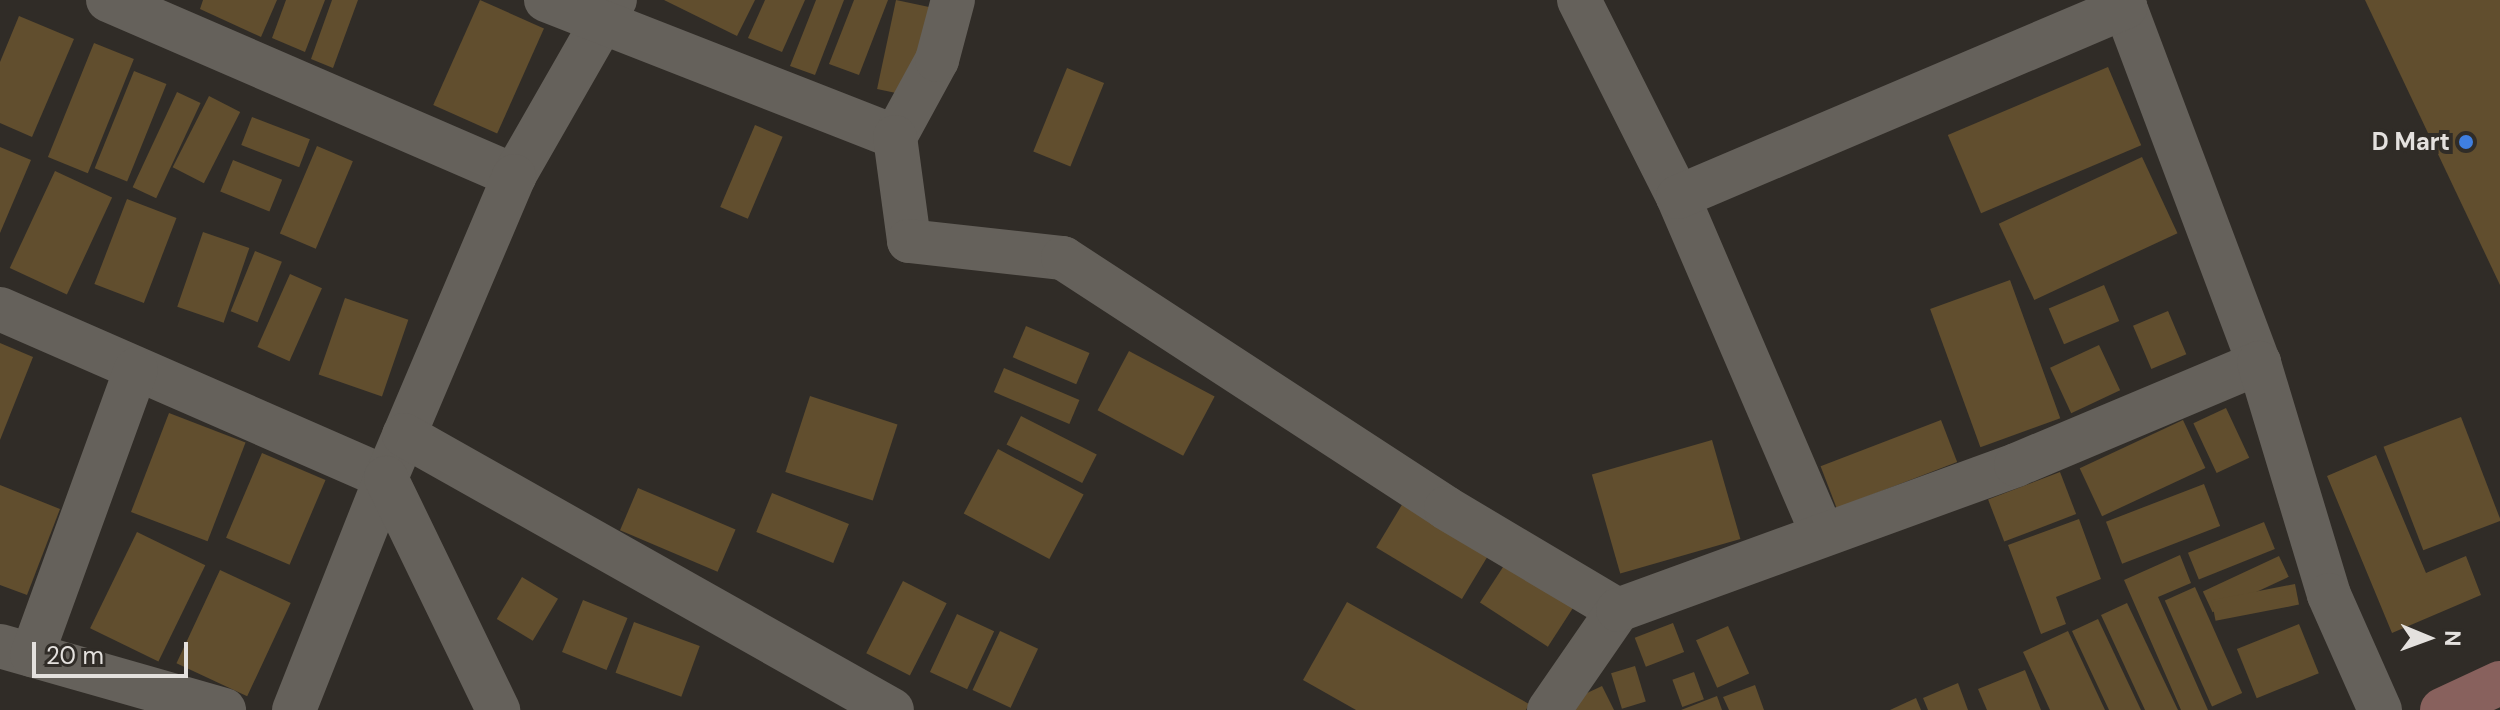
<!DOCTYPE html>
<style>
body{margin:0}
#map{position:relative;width:2500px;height:710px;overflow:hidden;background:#302c27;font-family:"DM Sans",sans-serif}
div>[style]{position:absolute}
.building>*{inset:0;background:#614e2e;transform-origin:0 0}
.street>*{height:44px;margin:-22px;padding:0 22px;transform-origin:22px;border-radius:22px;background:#65615b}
.secondary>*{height:44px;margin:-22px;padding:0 22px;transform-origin:22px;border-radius:22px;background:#88615d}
.dots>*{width:22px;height:22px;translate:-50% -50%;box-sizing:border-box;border:4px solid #302c27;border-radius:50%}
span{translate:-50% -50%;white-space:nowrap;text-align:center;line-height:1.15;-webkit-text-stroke:8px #302c27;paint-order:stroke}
.poi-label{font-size:24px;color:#e4e1de;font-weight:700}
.right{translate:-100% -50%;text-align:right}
.north{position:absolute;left:2388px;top:598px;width:80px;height:80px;-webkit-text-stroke:6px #302c27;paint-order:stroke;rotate:91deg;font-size:22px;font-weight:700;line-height:32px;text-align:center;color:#e4e1de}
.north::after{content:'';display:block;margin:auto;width:28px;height:36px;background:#e4e1de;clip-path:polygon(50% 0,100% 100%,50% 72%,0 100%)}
.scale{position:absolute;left:32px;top:642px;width:156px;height:36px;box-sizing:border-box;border:4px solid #e4e1de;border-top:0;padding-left:10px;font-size:24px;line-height:28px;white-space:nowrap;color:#e4e1de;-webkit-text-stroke:6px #302c27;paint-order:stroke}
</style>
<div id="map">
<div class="building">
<div style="clip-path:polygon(203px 0,277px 0,261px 37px,200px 9px)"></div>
<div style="clip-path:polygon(286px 0,325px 0,305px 52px,272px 38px)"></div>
<div style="clip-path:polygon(332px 0,358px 0,333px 68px,311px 59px)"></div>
<div style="left:480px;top:0;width:70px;height:115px;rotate:24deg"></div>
<div style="clip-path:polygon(664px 0,755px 0,737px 36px)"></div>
<div style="clip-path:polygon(765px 0,805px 0,782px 52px,748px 38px)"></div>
<div style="clip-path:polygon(816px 0,844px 0,815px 75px,790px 66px)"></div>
<div style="clip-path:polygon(854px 0,888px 0,859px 75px,829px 64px)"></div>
<div style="left:896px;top:0;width:52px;height:91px;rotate:12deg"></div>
<div style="clip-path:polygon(2365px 0,2500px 0,2500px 285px)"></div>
<div style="clip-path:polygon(19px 16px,74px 39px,32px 137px,0 123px,0 62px)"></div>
<div style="left:94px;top:43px;width:43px;height:123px;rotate:22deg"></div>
<div style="left:2108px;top:67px;width:85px;height:174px;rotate:67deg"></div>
<div style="left:1067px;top:68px;width:40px;height:90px;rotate:22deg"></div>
<div style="left:134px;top:71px;width:35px;height:105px;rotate:22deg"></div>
<div style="left:177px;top:92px;width:26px;height:105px;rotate:25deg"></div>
<div style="left:209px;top:96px;width:35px;height:80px;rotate:27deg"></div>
<div style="left:252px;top:117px;width:62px;height:30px;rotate:21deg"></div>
<div style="left:755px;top:125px;width:30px;height:89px;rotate:23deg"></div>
<div style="left:317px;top:146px;width:39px;height:95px;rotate:23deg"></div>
<div style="clip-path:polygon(0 147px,31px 160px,0 233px)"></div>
<div style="left:2142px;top:157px;width:84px;height:158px;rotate:65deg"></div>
<div style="left:233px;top:160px;width:53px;height:34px;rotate:22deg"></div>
<div style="left:55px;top:171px;width:63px;height:107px;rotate:25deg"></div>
<div style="left:127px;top:199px;width:53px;height:91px;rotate:21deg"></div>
<div style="left:203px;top:232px;width:49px;height:79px;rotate:19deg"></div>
<div style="left:255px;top:251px;width:29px;height:65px;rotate:22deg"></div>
<div style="left:290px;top:274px;width:35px;height:80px;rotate:24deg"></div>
<div style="left:2010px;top:280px;width:147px;height:85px;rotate:70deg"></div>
<div style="left:2104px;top:285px;width:39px;height:60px;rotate:67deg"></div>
<div style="left:345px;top:298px;width:67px;height:81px;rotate:19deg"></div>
<div style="left:2168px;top:311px;width:47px;height:38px;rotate:67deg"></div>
<div style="left:1026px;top:326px;width:69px;height:34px;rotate:23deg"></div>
<div style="clip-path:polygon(0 343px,33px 357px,0 440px)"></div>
<div style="left:2099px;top:345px;width:50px;height:54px;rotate:65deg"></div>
<div style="left:1129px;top:351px;width:97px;height:67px;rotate:28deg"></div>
<div style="left:1004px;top:368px;width:82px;height:26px;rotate:23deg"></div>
<div style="left:810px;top:396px;width:92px;height:80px;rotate:18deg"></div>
<div style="left:2226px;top:408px;width:55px;height:36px;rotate:65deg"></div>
<div style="left:169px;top:413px;width:82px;height:106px;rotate:21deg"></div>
<div style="left:1021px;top:416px;width:85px;height:32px;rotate:27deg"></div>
<div style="left:2461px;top:417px;width:111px;height:83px;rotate:69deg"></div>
<div style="left:1941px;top:420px;width:45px;height:129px;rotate:69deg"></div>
<div style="left:2183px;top:420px;width:53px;height:114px;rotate:65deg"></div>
<div style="left:1712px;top:440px;width:103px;height:125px;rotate:74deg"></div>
<div style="left:998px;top:449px;width:97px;height:73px;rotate:28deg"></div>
<div style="left:262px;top:453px;width:69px;height:92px;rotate:23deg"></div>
<div style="clip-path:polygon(2376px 455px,2426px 573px,2466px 556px,2481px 595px,2392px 633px,2327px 476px)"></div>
<div style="left:2060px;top:472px;width:45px;height:77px;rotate:69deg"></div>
<div style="left:2204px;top:484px;width:45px;height:105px;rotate:69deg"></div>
<div style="clip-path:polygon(0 485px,60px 509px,27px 595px,0 585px)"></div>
<div style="left:638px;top:488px;width:106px;height:46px;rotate:23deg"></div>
<div style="left:772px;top:493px;width:83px;height:42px;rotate:22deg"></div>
<div style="left:1403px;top:503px;width:100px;height:52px;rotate:31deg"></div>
<div style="clip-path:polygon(2079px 519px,2101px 579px,2056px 597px,2066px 624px,2041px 634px,2008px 545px)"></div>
<div style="left:2264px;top:522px;width:29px;height:82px;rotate:68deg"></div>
<div style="left:137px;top:532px;width:76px;height:107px;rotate:26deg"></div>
<div style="clip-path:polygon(2180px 555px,2191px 583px,2158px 597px,2208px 710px,2181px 710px,2124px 580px)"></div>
<div style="left:2279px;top:556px;width:23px;height:84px;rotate:65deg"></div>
<div style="left:1505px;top:564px;width:81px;height:46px;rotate:33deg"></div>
<div style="left:220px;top:570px;width:78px;height:103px;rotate:25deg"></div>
<div style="left:522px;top:577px;width:42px;height:49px;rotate:31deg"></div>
<div style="left:903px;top:581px;width:49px;height:81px;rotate:27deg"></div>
<div style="left:2295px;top:584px;width:21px;height:85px;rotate:79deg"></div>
<div style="left:2195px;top:587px;width:116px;height:33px;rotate:66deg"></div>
<div style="left:583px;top:600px;width:48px;height:56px;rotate:22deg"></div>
<div style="clip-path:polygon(1347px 602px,1529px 704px,1526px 710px,1356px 710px,1303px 680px)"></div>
<div style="clip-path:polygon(2127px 603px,2178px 710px,2145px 710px,2101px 615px)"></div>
<div style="left:957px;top:614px;width:41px;height:64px;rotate:25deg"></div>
<div style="clip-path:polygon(2098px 619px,2141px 710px,2109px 710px,2072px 631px)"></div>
<div style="left:634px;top:622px;width:70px;height:54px;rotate:20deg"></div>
<div style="left:1673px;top:623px;width:31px;height:41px;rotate:69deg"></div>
<div style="left:2299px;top:624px;width:53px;height:67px;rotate:68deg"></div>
<div style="left:1728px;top:626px;width:52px;height:35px;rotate:66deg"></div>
<div style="left:1000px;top:631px;width:42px;height:65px;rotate:25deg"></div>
<div style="clip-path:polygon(2068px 631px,2105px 710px,2050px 710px,2023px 652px)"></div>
<div style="left:1635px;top:666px;width:37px;height:25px;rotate:73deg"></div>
<div style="clip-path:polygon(2025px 670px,2041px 710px,1987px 710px,1978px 689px)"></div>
<div style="left:1694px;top:672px;width:29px;height:23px;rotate:70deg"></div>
<div style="clip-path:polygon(1958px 683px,1968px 710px,1928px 710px,1923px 698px)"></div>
<div style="clip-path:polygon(1755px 685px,1764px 710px,1729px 710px,1723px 697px)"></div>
<div style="clip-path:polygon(1602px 686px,1614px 710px,1574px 710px,1570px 701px)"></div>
<div style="clip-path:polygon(1717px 696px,1722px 710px,1681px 710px)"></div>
<div style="clip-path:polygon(1916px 698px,1921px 710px,1890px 710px)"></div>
</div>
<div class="street">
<div style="left:108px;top:0;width:443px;rotate:23.4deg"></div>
<div style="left:514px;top:176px;width:203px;rotate:-60.2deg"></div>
<div style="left:546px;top:0;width:375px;rotate:21.4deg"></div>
<div style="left:895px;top:137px;width:88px;rotate:-61.4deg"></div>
<div style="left:937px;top:60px;width:62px;rotate:-75.1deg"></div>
<div style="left:1579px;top:0;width:220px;rotate:63.3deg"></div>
<div style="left:1678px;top:197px;width:363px;rotate:66.8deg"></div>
<div style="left:2112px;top:0;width:15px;rotate:28deg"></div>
<div style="left:2125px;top:7px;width:380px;rotate:69.4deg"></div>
<div style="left:895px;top:137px;width:105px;rotate:82.3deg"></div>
<div style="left:909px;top:241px;width:155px;rotate:6.3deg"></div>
<div style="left:1063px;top:258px;width:457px;rotate:33.1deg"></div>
<div style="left:1446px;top:508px;width:200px;rotate:30.7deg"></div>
<div style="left:1678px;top:197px;width:486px;rotate:-23deg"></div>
<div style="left:0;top:309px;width:421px;rotate:23.6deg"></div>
<div style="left:386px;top:478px;width:328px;rotate:-67deg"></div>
<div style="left:404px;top:435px;width:560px;rotate:29.4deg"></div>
<div style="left:0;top:646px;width:233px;rotate:15.9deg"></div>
<div style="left:32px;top:655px;width:304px;rotate:-70deg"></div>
<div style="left:294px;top:710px;width:250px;rotate:-68.4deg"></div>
<div style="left:386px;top:478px;width:258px;rotate:64.2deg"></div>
<div style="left:1549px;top:710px;width:121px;rotate:-55.4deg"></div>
<div style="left:1618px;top:610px;width:424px;rotate:-20deg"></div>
<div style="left:2016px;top:465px;width:264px;rotate:-22.8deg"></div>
<div style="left:2259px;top:363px;width:242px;rotate:73.2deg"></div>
<div style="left:2329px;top:595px;width:126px;rotate:66.1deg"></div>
</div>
<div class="secondary">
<div style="left:2442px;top:710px;width:64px;rotate:-25deg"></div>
</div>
<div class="dots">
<div style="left:2466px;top:142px;background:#3f7fe0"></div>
</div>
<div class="poi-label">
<span class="right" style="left:2450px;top:142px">D Mart</span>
</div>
<div class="north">N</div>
<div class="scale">20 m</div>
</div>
